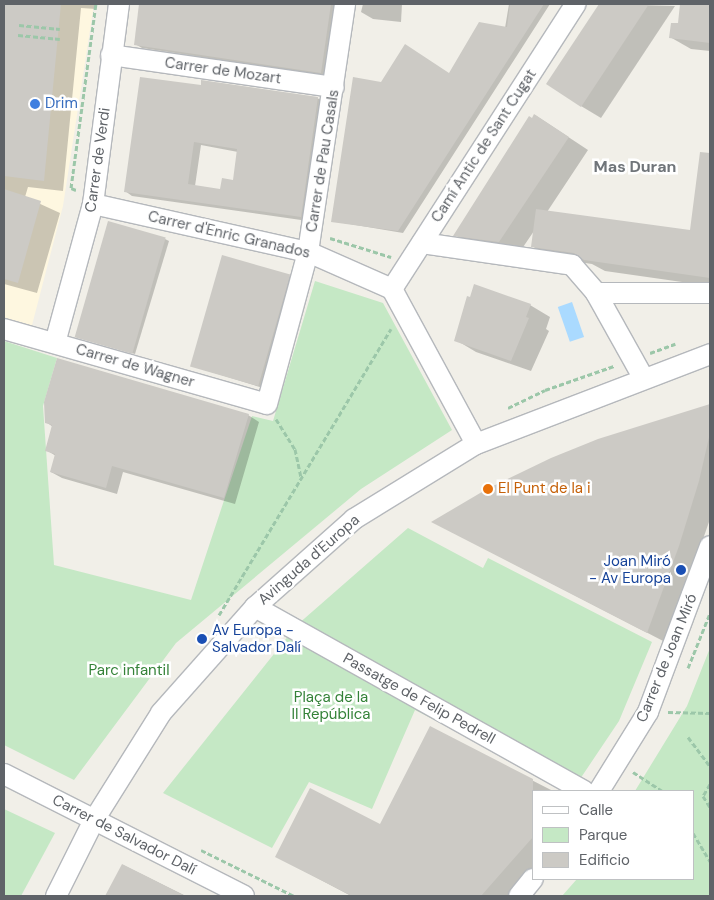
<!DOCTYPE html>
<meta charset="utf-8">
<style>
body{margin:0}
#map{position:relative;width:714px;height:900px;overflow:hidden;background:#f1efe8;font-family:"DM Sans",sans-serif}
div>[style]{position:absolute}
.commercial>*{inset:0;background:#fef7e0}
.green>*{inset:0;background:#c5e8c5}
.water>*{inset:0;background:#aadaff;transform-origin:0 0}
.shadow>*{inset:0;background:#0003}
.building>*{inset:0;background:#cccac5;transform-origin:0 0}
.path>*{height:3px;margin-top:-1.5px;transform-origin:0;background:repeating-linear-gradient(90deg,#9cc7a9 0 5px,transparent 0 7.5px)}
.roads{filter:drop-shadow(1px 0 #b5b8bc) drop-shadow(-1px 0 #b5b8bc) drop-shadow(0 1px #b5b8bc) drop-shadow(0 -1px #b5b8bc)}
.street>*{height:20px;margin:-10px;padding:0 10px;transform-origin:10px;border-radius:10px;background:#fff}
.dots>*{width:14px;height:14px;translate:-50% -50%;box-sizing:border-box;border:2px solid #fff;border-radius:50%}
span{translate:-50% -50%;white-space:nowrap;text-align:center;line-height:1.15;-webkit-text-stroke:5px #fff;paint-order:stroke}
.street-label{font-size:15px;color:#5f6368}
.shop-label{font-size:15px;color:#366cbe}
.left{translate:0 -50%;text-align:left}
.food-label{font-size:15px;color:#c56008}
.transit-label{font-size:15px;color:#164399}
.right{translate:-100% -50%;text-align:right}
.park-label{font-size:15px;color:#348238}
.neighbourhood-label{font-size:16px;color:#70757a;font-weight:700}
.frame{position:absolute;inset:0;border:5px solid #5f6368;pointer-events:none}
.legend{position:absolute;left:532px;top:790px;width:162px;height:90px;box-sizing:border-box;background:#fff;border:1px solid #bfc1c3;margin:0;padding:6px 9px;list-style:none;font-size:15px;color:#5f6368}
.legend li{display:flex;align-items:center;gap:10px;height:25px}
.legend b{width:25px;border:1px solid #bfc1c3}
</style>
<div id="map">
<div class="commercial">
<div style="clip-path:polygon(4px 4px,94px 4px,63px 206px,31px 329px,4px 321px)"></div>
</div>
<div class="green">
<div style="clip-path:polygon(315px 281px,383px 303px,452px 430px,361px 489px,176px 643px,74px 780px,4px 745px,4px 341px,57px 358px,43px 406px,54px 565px,191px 600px,252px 416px,273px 421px)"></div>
<div style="clip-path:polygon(408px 528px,483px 568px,488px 558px,652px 642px,619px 721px,572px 791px,415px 710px,372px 809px,309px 782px,272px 848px,163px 793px,297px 625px)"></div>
<div style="clip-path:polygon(710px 648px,710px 896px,562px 896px,577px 879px,693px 879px,693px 791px,635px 791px,687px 706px)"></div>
<div style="clip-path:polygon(4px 809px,55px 833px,21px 896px,4px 896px)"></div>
</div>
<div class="water">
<div style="left:572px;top:302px;width:37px;height:15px;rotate:71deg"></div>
</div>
<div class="shadow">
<div style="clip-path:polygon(4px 4px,97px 4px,96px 9px,81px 8px,63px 191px,28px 187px,25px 197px,60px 213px,37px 293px,4px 284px)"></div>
<div style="clip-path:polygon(141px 4px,338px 4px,328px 76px,142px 48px,135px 44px)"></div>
<div style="clip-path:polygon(363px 4px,402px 4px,401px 22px,373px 19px,361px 12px)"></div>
<div style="clip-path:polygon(509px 4px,550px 4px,403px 233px,332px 221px,382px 83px,449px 74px,505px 28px)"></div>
<div style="clip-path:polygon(601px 4px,675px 6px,601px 118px,581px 106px)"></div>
<div style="clip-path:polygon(682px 4px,710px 4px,710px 51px,691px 49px,670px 37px,679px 25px)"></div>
<div style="clip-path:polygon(evenodd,202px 86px,317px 98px,325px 102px,308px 221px,132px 196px,125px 191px,202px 86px,201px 145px,238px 152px,234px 181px,221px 191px,195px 186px,201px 145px)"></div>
<div style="clip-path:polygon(535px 115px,588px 150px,547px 212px,691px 231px,699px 169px,710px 170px,710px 286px,605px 271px,592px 264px,552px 258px,532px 246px,534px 231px,519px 253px,474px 246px,455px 235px)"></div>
<div style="clip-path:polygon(165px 239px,169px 241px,135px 354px,79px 338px)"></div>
<div style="clip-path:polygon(289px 276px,295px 279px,263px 388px,192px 366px)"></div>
<div style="clip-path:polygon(530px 305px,550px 317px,546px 329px,549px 331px,531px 371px,476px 352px,456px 340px)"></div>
<div style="clip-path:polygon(710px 405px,710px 519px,667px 643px,433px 522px,598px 440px)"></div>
<div style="clip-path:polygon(248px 415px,259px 422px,235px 504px,123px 472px,117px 494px,62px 478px,51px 472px,56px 456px,46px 450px,53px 427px,46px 422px)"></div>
<div style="clip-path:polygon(430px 728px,553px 791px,533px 791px,533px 872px,510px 896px,351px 896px,276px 856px,380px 826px)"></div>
<div style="clip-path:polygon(123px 865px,186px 896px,107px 896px)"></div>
</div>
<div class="building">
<div style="clip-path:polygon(4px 4px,61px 4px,44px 181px,4px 176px)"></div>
<div style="clip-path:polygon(139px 4px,331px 4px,321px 73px,134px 45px)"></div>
<div style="clip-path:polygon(510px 4px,544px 4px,398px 231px,331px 222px,353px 77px,381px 82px,405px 44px,449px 73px,479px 22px,507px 27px)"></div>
<div style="clip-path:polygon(599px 4px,649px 4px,581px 107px,546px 84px)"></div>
<div style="clip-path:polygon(680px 4px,710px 4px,710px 43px,669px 38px,671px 23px,678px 23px)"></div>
<div style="clip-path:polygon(evenodd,140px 77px,201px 85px,201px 80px,318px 97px,301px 217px,124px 192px,140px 77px,194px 142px,237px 149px,233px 180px,222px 178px,220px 189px,188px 184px,194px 142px)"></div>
<div style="clip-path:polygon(534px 114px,569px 137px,499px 242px,453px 236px,529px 116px,532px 118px)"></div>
<div style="clip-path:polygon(700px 152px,710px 153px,710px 278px,584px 260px,574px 253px,531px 247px,536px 209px,690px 230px)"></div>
<div style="clip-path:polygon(4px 189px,41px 201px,18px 283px,4px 279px)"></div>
<div style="left:108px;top:221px;width:60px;height:121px;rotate:16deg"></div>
<div style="left:222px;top:255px;width:71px;height:116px;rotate:16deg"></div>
<div style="clip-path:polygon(474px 284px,531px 304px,526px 317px,529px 318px,511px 361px,454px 341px,467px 296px,470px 297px)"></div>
<div style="clip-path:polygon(57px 358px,249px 414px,224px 498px,112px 466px,106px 488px,50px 472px,55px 454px,45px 451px,52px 425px,45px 423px,44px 402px)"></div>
<div style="clip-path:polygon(710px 404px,710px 433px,699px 481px,679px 546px,647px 633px,431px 522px,487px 489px,551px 458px,598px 439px)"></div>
<div style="clip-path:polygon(430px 726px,533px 779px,533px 837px,481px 896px,352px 896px,275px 857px,310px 788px,380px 824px)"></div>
<div style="clip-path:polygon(122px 864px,148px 877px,185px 896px,105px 896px)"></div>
</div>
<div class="path">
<div style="left:19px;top:25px;width:41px;rotate:5.6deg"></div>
<div style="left:18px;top:35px;width:42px;rotate:5.4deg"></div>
<div style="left:76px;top:190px;width:5px;rotate:-158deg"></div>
<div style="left:71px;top:188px;width:186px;rotate:-82.3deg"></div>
<div style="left:330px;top:238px;width:64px;rotate:17.3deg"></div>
<div style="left:650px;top:353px;width:27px;rotate:-20deg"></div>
<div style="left:508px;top:408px;width:41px;rotate:-25.9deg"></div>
<div style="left:545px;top:390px;width:73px;rotate:-19.2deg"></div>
<div style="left:276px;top:419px;width:36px;rotate:58deg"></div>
<div style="left:295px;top:449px;width:30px;rotate:78deg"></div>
<div style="left:219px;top:615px;width:334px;rotate:-59deg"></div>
<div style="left:688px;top:668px;width:59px;rotate:-68.2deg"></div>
<div style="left:668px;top:712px;width:42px;rotate:1.4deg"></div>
<div style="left:688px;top:737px;width:36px;rotate:53deg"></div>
<div style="left:633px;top:772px;width:35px;rotate:33deg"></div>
<div style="left:710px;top:784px;width:14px;rotate:120deg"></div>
<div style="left:703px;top:796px;width:13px;rotate:58deg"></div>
<div style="left:693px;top:833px;width:33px;rotate:59deg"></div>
<div style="left:201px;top:850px;width:104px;rotate:26.3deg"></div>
</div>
<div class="roads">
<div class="street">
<div style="left:111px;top:55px;width:225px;rotate:8.2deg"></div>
<div style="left:93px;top:204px;width:220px;rotate:12.6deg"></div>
<div style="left:308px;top:252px;width:92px;rotate:23.8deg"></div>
<div style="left:392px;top:289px;width:176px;rotate:61.5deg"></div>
<div style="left:422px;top:243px;width:152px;rotate:8.3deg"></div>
<div style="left:572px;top:265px;width:37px;rotate:49deg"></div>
<div style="left:596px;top:293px;width:98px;rotate:60.8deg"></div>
<div style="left:392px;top:289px;width:339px;rotate:-57.2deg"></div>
<div style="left:596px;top:293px;width:114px"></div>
<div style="left:4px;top:329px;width:273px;rotate:15.9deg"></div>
<div style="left:267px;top:404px;width:157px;rotate:-74.9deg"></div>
<div style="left:308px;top:252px;width:251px;rotate:-81.5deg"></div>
<div style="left:55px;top:343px;width:144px;rotate:-74.7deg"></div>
<div style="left:93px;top:204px;width:202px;rotate:-82.6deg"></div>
<div style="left:255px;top:607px;width:377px;rotate:29.2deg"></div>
<div style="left:4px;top:774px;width:269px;rotate:26.9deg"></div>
<div style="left:599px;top:791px;width:93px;rotate:-58.2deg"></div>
<div style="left:648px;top:712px;width:177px;rotate:-69.5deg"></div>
<div style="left:56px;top:896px;width:85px;rotate:-63.4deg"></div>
<div style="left:94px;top:820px;width:126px;rotate:-57.9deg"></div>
<div style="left:161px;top:713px;width:142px;rotate:-48.4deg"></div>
<div style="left:255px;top:607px;width:132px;rotate:-41.6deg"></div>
<div style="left:354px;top:519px;width:143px;rotate:-31.6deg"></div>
<div style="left:476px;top:444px;width:251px;rotate:-21deg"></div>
<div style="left:519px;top:896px;width:22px;rotate:-51deg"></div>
</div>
</div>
<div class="dots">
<div style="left:35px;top:104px;background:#3f7fe0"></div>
<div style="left:488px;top:489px;background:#e8710a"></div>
<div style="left:681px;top:570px;background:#1a4fb4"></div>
<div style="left:202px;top:639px;background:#1a4fb4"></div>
</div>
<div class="street-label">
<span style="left:223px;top:71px;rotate:8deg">Carrer de Mozart</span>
<span style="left:484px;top:146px;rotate:-57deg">Camí Antic de Sant Cugat</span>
<span style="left:98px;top:160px;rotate:-82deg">Carrer de Verdi</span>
<span style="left:323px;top:161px;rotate:-81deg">Carrer de Pau Casals</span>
<span style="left:229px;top:235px;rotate:13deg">Carrer d'Enric Granados</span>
<span style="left:135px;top:366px;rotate:16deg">Carrer de Wagner</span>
<span style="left:309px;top:560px;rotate:-41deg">Avinguda d'Europa</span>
<span style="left:667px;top:658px;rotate:-68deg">Carrer de Joan Miró</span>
<span style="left:419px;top:699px;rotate:29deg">Passatge de Felip Pedrell</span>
<span style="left:124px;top:835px;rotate:27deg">Carrer de Salvador Dalí</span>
</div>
<div class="shop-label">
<span class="left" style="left:45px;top:104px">Drim</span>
</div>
<div class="food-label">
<span class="left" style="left:498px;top:489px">El Punt de la i</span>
</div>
<div class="transit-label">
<span class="right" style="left:671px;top:570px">Joan Miró<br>- Av Europa</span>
<span class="left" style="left:212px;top:639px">Av Europa -<br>Salvador Dalí</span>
</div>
<div class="park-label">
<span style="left:129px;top:671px">Parc infantil</span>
<span style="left:331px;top:706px">Plaça de la<br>II República</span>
</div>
<div class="neighbourhood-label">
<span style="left:635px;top:167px">Mas Duran</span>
</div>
<div class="frame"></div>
<ul class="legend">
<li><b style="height:6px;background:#fff"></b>Calle</li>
<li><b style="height:14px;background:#c5e8c5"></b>Parque</li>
<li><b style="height:14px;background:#cccac5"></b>Edificio</li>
</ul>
</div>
